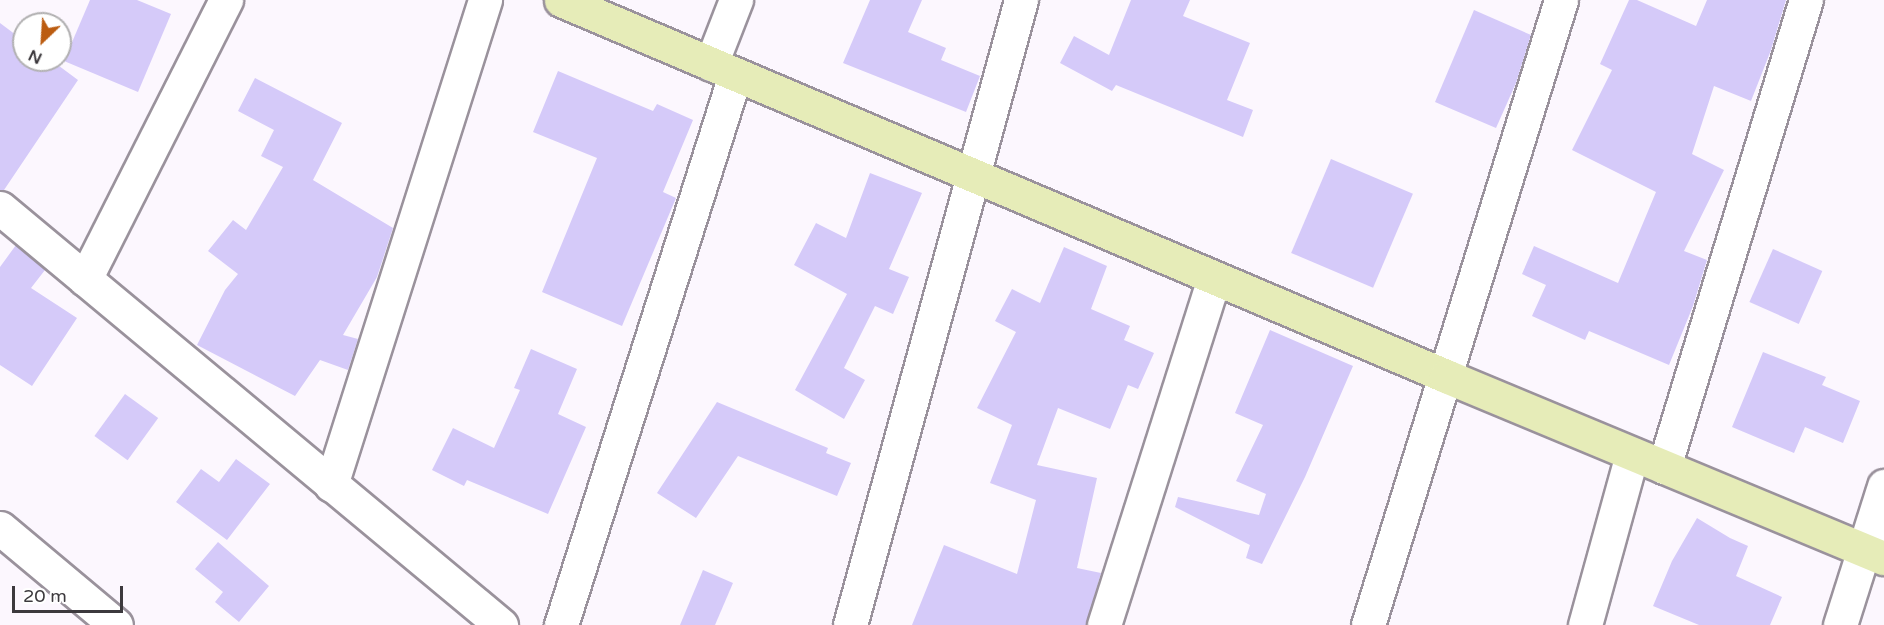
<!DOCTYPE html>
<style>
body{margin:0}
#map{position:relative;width:1884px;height:625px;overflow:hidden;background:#fcf7fe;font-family:"Varela Round",sans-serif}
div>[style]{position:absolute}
.building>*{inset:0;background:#d5caf9;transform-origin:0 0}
.roads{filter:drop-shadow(2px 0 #9a929c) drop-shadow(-2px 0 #9a929c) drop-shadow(0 2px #9a929c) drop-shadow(0 -2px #9a929c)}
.street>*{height:33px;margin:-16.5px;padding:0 16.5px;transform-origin:16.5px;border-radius:16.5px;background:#fff}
.secondary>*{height:33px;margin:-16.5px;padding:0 16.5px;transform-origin:16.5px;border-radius:16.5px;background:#e6ecb8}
span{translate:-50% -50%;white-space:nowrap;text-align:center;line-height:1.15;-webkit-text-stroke:6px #fff;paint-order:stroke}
.north{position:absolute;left:12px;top:12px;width:60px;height:60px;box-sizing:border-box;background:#fff;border:2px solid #b1b0b1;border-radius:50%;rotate:205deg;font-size:16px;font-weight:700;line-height:24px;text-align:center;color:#3c393d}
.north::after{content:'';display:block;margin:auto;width:21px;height:27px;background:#bb5c11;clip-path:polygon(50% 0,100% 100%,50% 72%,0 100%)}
.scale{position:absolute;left:12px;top:586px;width:111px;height:27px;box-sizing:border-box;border:3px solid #3c393d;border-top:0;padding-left:8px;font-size:18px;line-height:21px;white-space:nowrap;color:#3c393d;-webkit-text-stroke:4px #fff;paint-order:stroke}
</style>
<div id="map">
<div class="building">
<div style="clip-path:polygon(90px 0,137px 0,171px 14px,138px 92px,64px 61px)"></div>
<div style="clip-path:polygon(870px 0,922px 0,908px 32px,946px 48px,941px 60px,980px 76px,966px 112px,843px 63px)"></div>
<div style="clip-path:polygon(1131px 0,1190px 0,1183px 16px,1250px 43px,1227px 100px,1253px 110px,1243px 137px,1116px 85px,1112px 91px,1060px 63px,1074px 36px,1109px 55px)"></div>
<div style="clip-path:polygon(1629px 0,1637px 0,1696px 26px,1707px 0,1786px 0,1771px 50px,1751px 101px,1714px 86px,1692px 154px,1724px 170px,1684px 251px,1707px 260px,1693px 306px,1669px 365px,1589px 331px,1585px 340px,1532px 316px,1546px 285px,1522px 274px,1534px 246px,1618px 283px,1656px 192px,1572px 150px,1612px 70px,1600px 64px)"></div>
<div style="clip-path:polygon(1474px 10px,1531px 35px,1516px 83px,1496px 128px,1435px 102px)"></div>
<div style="clip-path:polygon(0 23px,24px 41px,24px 60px,51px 60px,78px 80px,4px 190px,0 190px)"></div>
<div style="clip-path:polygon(558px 71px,653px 111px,657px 104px,693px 120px,663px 192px,676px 198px,622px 326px,542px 292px,597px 158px,533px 132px)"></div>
<div style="clip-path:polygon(255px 78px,342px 123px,313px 180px,393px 228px,377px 277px,343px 335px,358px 339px,348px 370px,320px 360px,295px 396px,197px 345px,225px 290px,238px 274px,208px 251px,233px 220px,246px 230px,283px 167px,261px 156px,274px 130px,238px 111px)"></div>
<div style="left:1331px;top:159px;width:89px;height:102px;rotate:23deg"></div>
<div style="clip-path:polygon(870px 173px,922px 193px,889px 269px,909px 277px,893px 314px,875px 306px,844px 368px,865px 380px,844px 419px,795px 390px,847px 294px,794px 265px,816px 223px,846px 238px)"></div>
<div style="clip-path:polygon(16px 245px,45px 270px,31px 288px,77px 318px,32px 386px,0 365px,0 267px)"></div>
<div style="clip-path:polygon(1064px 247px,1107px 266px,1091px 309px,1130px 326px,1124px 340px,1154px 353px,1138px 389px,1128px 385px,1110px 429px,1058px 408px,1037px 465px,1097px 478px,1077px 568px,1101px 573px,1086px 625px,912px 625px,944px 545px,1017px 574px,1036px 500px,990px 483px,1012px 425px,977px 408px,1016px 332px,995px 321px,1012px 289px,1040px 303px)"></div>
<div style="left:1773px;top:249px;width:54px;height:58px;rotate:24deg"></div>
<div style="clip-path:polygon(1270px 330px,1353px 366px,1305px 477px,1262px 564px,1246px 558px,1250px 545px,1175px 507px,1178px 497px,1259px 515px,1266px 494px,1236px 481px,1263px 425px,1235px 413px)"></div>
<div style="clip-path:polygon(531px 349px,577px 369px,558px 414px,586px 427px,548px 514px,467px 480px,464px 486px,432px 470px,453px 428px,494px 448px,520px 390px,514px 388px)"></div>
<div style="clip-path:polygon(1763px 352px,1826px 377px,1822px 385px,1860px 401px,1843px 443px,1805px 427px,1794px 453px,1732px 427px)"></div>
<div style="left:125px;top:394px;width:41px;height:52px;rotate:36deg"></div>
<div style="clip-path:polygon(717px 402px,828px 448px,826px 453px,851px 463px,837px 496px,738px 456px,696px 518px,657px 493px)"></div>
<div style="clip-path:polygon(236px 459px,270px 484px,227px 540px,176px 502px,201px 469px,219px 482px)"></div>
<div style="clip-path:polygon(1697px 518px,1730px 538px,1748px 546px,1736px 576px,1782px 597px,1770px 625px,1699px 625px,1653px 606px,1672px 561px)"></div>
<div style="clip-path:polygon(218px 542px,269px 586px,239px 622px,215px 602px,223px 592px,195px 569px)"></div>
<div style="clip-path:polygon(703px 570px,733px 583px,715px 625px,680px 625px)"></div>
</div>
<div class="roads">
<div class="street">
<div style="left:711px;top:64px;width:69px;rotate:-68.7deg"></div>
<div style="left:0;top:208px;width:652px;rotate:39.77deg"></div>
<div style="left:85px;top:279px;width:313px;rotate:-63.2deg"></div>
<div style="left:1664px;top:467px;width:488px;rotate:-73.1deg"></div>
<div style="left:331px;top:485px;width:509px;rotate:-72.38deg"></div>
<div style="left:0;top:528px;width:151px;rotate:39.9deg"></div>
<div style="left:561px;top:625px;width:577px;rotate:-72.44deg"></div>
<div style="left:850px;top:625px;width:648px;rotate:-74.7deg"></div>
<div style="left:1104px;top:625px;width:364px;rotate:-72.4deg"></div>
<div style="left:1368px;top:625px;width:654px;rotate:-72.84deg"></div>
<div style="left:1585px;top:625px;width:177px;rotate:-74.6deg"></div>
<div style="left:1840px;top:625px;width:146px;rotate:-72.4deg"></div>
</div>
<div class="secondary">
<div style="left:561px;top:0;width:962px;rotate:23.02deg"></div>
<div style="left:1446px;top:376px;width:474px;rotate:22.6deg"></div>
</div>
</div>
<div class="north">N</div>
<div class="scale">20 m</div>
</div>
